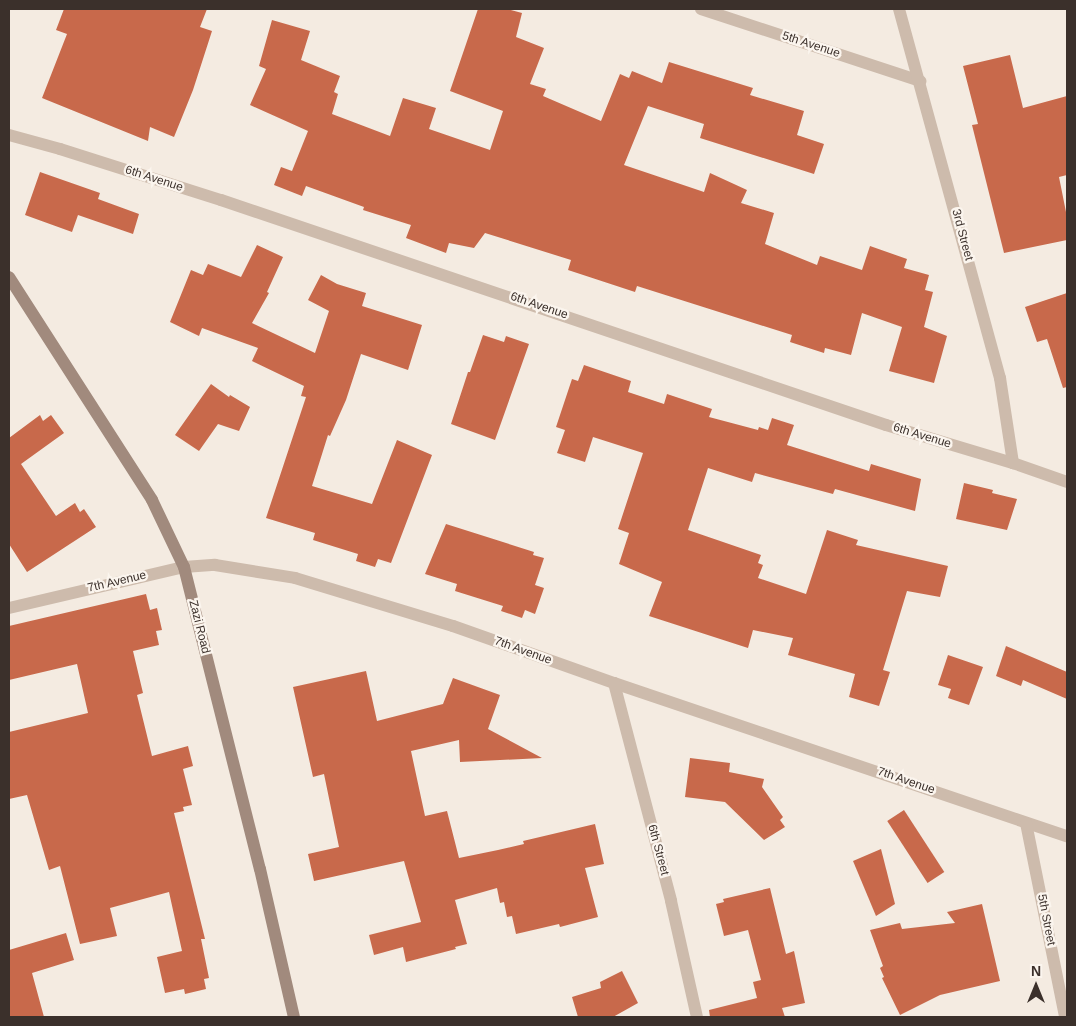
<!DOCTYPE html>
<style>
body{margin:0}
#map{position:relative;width:1076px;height:1026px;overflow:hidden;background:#f4ebe1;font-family:Helvetica,sans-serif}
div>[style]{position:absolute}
.building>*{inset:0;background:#c8694b;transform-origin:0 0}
.street>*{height:12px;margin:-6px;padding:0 6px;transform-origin:6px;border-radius:6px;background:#cdbbac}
.secondary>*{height:12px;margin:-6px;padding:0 6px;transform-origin:6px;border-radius:6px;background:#a18a7d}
span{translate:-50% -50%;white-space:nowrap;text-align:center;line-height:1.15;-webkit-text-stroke:4.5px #fbf5ee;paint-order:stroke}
.street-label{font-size:12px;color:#3b302b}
.frame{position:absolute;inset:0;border:10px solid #3b302b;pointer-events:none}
.north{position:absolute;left:1011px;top:961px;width:50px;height:50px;-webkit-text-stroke:4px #fbf5ee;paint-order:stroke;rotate:0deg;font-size:14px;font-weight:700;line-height:20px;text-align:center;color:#3b302b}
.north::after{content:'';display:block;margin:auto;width:18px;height:22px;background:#3b302b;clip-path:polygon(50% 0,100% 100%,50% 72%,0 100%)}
</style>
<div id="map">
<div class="building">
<div style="clip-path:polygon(64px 9px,207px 9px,200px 27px,212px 31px,193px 90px,174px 137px,150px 127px,148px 141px,42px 98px,67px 34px,56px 30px)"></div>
<div style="clip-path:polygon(478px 9px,507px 9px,522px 13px,516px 37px,544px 48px,530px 84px,546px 89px,543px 96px,601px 121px,620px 74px,629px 78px,632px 71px,662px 83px,669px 62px,753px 88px,750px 95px,804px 111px,797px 135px,824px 144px,814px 174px,700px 138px,704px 124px,648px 106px,624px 165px,704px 192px,710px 173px,747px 190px,741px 203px,774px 213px,765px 244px,817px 265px,820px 256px,862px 270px,870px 246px,907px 259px,904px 268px,929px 275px,925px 290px,933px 292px,924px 327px,947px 336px,934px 383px,889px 371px,902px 327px,862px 313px,851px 355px,825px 348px,824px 353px,790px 342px,792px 335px,637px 286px,635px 292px,568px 270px,571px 260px,485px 233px,474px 248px,449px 243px,446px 253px,406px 238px,411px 225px,363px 210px,364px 207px,306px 186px,302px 196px,274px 185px,281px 167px,292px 171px,308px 131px,250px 105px,266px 69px,259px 66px,272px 20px,310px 31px,301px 60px,340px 76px,334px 92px,338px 94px,332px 114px,390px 136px,403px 98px,436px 108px,429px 129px,490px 150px,503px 111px,450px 91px)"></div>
<div style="clip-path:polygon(1010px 55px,1023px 108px,1067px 96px,1067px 175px,1059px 177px,1067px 217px,1067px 240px,1004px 253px,972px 125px,978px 124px,963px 66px)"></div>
<div style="clip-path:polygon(40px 172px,100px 193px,98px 199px,139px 214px,133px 234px,78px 215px,72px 232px,25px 215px)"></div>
<div style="clip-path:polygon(257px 245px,283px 257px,267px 292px,269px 293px,252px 323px,315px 353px,329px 311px,308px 300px,321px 275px,337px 284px,366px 293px,362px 306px,422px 325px,408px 370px,361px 354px,346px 400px,330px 436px,328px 435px,312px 486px,372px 504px,397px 440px,432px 455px,391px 563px,378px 559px,375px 567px,356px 561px,358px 554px,313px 540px,315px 533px,266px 518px,306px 397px,301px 396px,304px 386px,252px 361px,258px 348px,202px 328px,199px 336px,170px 322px,191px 270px,203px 275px,208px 264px,241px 277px)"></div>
<div style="clip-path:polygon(1067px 293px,1067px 387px,1063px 388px,1047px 339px,1037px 342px,1025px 307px)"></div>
<div style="clip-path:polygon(483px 335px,504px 342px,506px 336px,529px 344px,495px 440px,451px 424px,468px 372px,470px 372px)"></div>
<div style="clip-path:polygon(584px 365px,631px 381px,628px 392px,664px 404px,667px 394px,712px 409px,709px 417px,758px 430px,759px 427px,768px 430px,772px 418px,794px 425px,787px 445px,869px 471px,871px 464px,921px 479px,915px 511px,835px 489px,833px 494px,755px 473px,752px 482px,708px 468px,688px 530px,761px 555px,758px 563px,763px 565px,758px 578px,806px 594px,827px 530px,858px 540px,856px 545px,948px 566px,940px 597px,907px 591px,883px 670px,890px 672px,879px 706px,849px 697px,855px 674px,788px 655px,793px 638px,753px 630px,748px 648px,649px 616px,662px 582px,619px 564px,629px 533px,618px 529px,643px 453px,593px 437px,585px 462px,557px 453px,565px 430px,556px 427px,572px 379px,578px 381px)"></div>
<div style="clip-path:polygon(211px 384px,229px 397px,230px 395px,250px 407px,239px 431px,218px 424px,199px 451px,175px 435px)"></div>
<div style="clip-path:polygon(40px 415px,43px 421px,51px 415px,64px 433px,21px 464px,56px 516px,75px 503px,80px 512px,84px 509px,96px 527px,27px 572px,9px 544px,9px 438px)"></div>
<div style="clip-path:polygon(964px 483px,993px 490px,992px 493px,1017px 499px,1007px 530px,956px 519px)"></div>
<div style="clip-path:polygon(446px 524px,534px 552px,533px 555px,544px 558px,535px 585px,544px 588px,535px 614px,525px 610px,522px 618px,501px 611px,503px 606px,455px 591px,457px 584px,425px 574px)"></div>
<div style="clip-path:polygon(146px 594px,150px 610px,157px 608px,162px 630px,156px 631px,159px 645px,133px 651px,143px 693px,137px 695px,152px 756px,188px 746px,193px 766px,183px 769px,192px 805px,183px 807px,184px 811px,174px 813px,205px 939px,201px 939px,209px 978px,204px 979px,206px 989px,185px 994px,184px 989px,165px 993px,157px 957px,182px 951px,169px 892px,110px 908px,117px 936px,80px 944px,60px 866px,49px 870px,27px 795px,9px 799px,9px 732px,88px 713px,77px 664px,9px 680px,9px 626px)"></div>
<div style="clip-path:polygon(1006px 646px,1067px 672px,1067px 699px,1023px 680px,1021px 686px,996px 676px)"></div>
<div style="clip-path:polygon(948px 655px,983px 667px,969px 705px,948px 698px,951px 689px,938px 685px)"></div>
<div style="clip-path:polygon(366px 671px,377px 721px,443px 704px,453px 678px,500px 695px,488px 729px,542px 758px,460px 762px,459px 740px,411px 751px,425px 816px,447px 811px,459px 858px,498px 850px,524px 844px,523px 841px,595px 824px,604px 864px,585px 868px,598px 917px,560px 927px,559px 924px,516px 934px,512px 916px,507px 917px,504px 902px,500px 903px,497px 888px,455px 900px,467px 944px,455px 947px,456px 949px,406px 962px,403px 947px,374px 955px,369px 935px,421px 922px,404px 861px,314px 881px,308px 854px,339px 847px,324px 774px,313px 777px,293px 687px)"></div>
<div style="clip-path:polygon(690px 758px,730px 763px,729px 772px,764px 779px,762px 787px,783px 817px,780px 820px,785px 827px,764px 840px,725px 802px,685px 797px)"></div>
<div style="left:904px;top:810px;width:74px;height:20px;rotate:57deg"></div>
<div style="clip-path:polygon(881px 849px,895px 904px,876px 916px,853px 861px)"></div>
<div style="clip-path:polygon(770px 888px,786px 954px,794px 951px,805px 1003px,782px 1008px,785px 1017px,710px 1017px,709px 1010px,757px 998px,753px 982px,761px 980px,748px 930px,724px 936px,716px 904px,724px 902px,723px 899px)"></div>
<div style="clip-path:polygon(982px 904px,1000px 981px,940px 995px,900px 1015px,882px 978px,884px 977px,880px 968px,883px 966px,870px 930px,900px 923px,902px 929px,955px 923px,947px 912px)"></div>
<div style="clip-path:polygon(66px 933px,74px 960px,32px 973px,44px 1017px,9px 1017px,9px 950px)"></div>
<div style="clip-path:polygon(622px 971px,638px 1003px,613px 1017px,578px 1017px,572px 997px,601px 988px,600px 982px)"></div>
</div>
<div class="street">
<div style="left:701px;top:9px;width:231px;rotate:18.2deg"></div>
<div style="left:899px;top:9px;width:383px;rotate:74.7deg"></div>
<div style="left:1000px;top:378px;width:86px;rotate:81.3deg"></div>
<div style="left:9px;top:135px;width:53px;rotate:15.4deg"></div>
<div style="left:60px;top:149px;width:169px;rotate:17.6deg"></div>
<div style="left:221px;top:200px;width:702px;rotate:18.69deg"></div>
<div style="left:886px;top:425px;width:133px;rotate:16.7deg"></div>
<div style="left:1013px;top:463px;width:57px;rotate:19.4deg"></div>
<div style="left:9px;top:608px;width:180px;rotate:-13.2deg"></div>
<div style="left:184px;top:567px;width:31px;rotate:-4deg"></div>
<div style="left:215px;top:565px;width:81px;rotate:9.2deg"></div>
<div style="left:295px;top:578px;width:165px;rotate:16.9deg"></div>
<div style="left:453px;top:626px;width:171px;rotate:19.5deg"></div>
<div style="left:614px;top:683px;width:478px;rotate:18.7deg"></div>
<div style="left:614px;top:683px;width:225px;rotate:75.3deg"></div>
<div style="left:671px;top:901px;width:119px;rotate:77.4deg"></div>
<div style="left:1026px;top:823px;width:198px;rotate:78.6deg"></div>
</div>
<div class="secondary">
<div style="left:9px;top:277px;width:265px;rotate:57.3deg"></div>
<div style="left:152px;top:500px;width:74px;rotate:64.5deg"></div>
<div style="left:184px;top:567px;width:311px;rotate:75.9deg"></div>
<div style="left:260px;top:869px;width:152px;rotate:77.1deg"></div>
</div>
<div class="street-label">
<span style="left:811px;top:45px;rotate:18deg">5th Avenue</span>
<span style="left:154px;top:179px;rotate:18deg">6th Avenue</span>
<span style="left:962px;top:235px;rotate:75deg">3rd Street</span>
<span style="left:539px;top:306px;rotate:19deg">6th Avenue</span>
<span style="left:922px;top:436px;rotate:17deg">6th Avenue</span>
<span style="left:117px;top:582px;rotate:-13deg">7th Avenue</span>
<span style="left:199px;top:627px;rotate:76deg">Zazi Road</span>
<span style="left:523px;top:651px;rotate:20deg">7th Avenue</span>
<span style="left:906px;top:781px;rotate:19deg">7th Avenue</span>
<span style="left:658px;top:850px;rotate:75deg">6th Street</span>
<span style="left:1046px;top:920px;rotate:79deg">5th Street</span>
</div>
<div class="frame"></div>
<div class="north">N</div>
</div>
